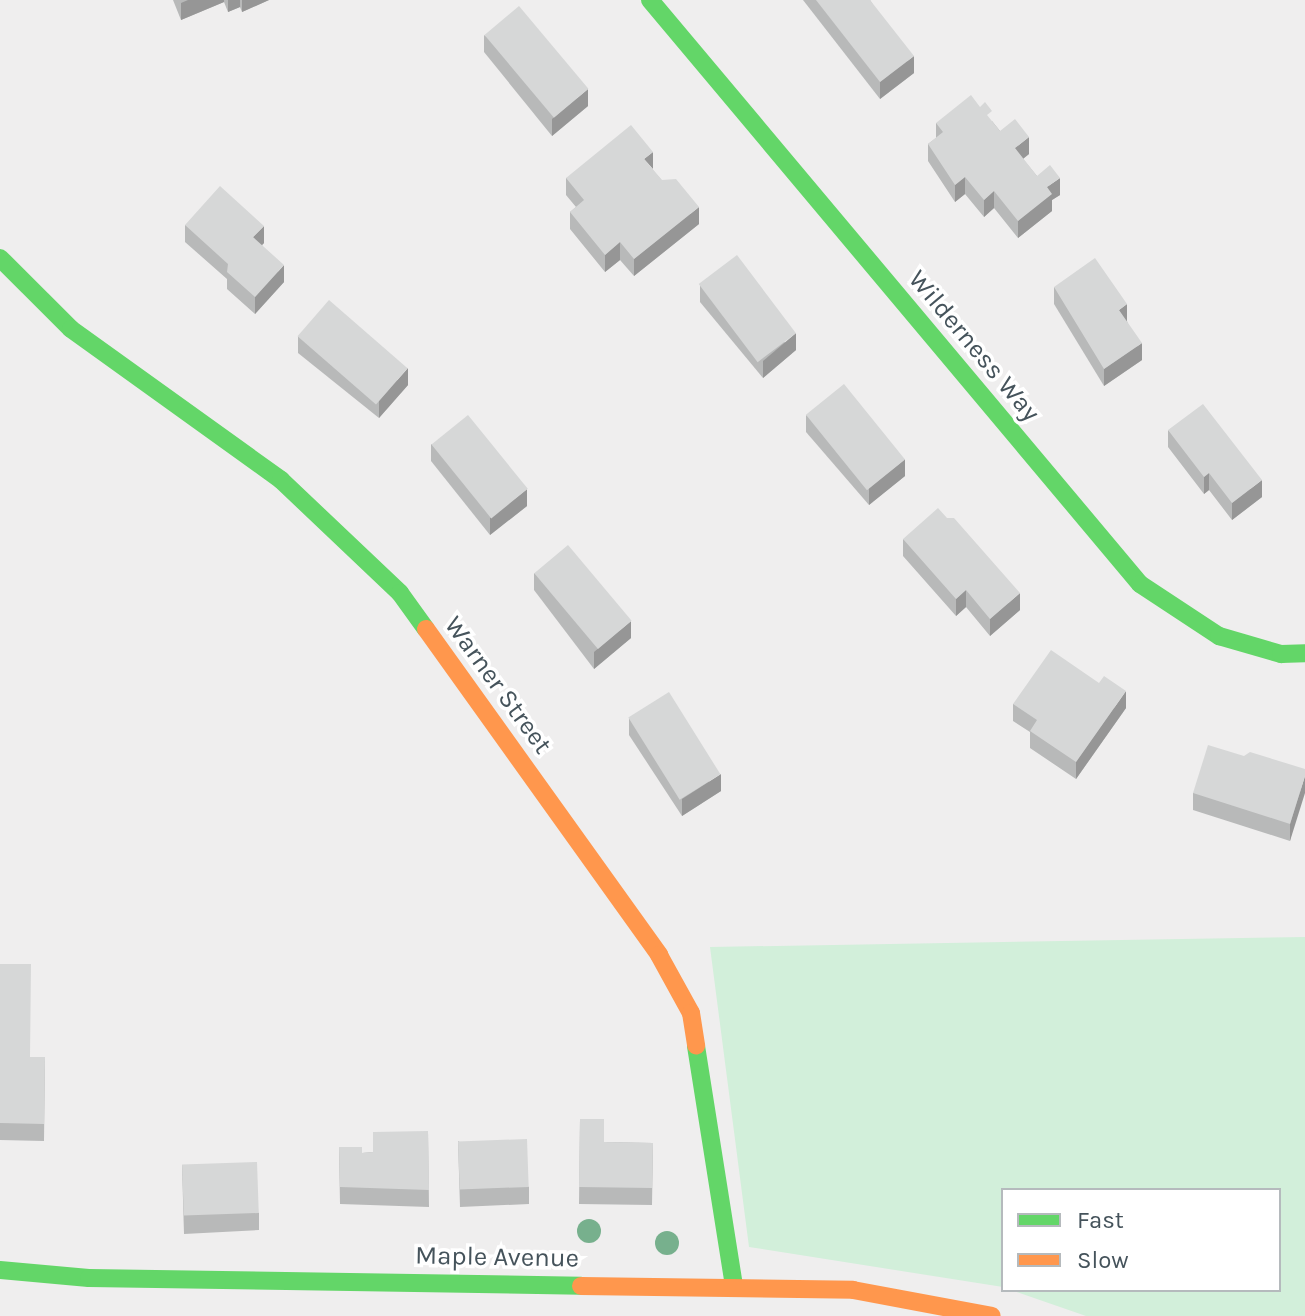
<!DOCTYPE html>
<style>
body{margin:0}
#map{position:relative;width:1305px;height:1316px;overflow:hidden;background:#efeeee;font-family:Karla,sans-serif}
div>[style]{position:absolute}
.green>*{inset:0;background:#d2efda}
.fast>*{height:18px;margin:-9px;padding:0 9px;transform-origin:9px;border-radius:9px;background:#63d668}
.slow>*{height:18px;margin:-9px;padding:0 9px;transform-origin:9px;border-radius:9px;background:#ff974d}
.trees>*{width:24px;height:24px;margin:-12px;border-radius:50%;background:#77b08d}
.wall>*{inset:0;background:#b8b9b9}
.shaded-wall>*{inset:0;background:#969696}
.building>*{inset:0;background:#d6d7d7;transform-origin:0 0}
span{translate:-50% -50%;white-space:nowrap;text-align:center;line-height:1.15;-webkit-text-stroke:7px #fff;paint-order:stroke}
.street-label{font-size:26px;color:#45535b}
.legend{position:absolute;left:1001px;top:1188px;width:280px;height:104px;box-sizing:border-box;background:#fff;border:2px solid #b5babd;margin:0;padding:10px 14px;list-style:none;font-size:24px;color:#45535b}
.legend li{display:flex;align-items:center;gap:16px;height:40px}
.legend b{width:40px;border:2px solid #b5babd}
</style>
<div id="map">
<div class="green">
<div style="clip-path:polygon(1305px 937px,1305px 1316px,1086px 1316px,1011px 1290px,1279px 1290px,1279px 1190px,1003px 1190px,1003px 1287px,749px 1247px,710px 947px)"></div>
</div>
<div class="fast">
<div style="left:650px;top:0;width:762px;rotate:50deg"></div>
<div style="left:1140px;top:584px;width:95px;rotate:33.4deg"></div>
<div style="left:1219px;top:636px;width:65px;rotate:16.2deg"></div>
<div style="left:1281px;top:654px;width:24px;rotate:-2deg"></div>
<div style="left:0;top:258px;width:100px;rotate:45deg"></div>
<div style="left:71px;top:329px;width:259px;rotate:35.7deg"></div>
<div style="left:281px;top:480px;width:164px;rotate:43.5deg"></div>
<div style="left:400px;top:593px;width:44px;rotate:54.2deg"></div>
<div style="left:696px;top:1046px;width:242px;rotate:81deg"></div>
<div style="left:0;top:1270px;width:89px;rotate:5.1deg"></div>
<div style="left:89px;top:1278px;width:492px;rotate:0.9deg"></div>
</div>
<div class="slow">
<div style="left:426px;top:629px;width:401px;rotate:54.4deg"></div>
<div style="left:659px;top:955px;width:66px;rotate:61.1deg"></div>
<div style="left:691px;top:1013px;width:33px;rotate:81deg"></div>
<div style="left:581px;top:1286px;width:272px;rotate:0.8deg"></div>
<div style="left:853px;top:1290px;width:141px;rotate:10.6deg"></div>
</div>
<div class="trees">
<div style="left:589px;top:1231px"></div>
<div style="left:667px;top:1243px"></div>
</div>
<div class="wall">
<div style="clip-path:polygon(173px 0,269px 0,242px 12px,240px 7px,228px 12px,224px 2px,181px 20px)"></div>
<div style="clip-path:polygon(803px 0,870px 0,914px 73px,880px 99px)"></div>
<div style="clip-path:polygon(484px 35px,588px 106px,552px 136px,484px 52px)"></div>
<div style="clip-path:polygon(992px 121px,1000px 131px,1029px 154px,1023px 159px,1037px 176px,1060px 195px,1052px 200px,1052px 211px,1018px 238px,994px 208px,984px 217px,965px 194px,955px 202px,928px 161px,928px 144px,936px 138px,936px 123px)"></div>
<div style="clip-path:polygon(652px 169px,699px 224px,634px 276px,620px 260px,605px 272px,570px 229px,570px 212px,576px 207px,566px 195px,566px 178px)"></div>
<div style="clip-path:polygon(185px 225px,264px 243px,262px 245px,284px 282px,255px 314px,227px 289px,227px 279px,185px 242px)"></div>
<div style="clip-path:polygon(700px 285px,796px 350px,763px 378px,700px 302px)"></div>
<div style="clip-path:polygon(1054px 287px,1127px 321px,1142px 360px,1104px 386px,1054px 304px)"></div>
<div style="clip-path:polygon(298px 336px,408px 385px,379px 418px,298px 353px)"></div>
<div style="clip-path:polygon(806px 415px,905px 476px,869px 505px,806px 432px)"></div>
<div style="clip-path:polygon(1168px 430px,1262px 497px,1232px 520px,1209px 490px,1204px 494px,1168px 447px)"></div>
<div style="clip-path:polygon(431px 444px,527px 506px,490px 535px,431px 461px)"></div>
<div style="clip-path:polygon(903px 539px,1020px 610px,990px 636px,966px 607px,956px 616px,903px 556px)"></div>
<div style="clip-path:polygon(534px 573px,631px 638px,594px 669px,534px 590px)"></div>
<div style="clip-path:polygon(1013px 704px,1126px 708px,1076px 779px,1030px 748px,1030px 732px,1013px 721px)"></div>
<div style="clip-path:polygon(629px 718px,721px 791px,682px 816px,629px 735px)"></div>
<div style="clip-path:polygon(1305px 769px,1290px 841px,1193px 810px,1193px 793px)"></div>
<div style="clip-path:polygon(0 964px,30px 1057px,45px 1057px,44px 1141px,0 1140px)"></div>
<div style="clip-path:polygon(580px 1119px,604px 1142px,653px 1143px,652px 1205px,579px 1204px)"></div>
<div style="clip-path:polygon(428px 1131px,429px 1207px,340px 1204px,339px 1147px,362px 1153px,373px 1152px)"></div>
<div style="clip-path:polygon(458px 1141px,529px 1187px,529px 1204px,460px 1207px)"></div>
<div style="clip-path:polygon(182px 1165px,259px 1213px,259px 1230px,184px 1234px)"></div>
</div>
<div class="shaded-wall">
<div style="clip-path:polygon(188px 0,224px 0,224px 2px,181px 20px,181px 3px)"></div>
<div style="clip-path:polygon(228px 0,240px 0,240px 7px,228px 12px)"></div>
<div style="clip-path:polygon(242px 0,269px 0,242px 12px)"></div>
<div style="clip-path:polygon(914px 56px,914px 73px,880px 99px,880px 82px)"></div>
<div style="clip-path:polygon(588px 89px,588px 106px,552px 136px,552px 119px)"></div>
<div style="clip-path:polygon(1029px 137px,1029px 154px,1015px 165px,1015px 148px)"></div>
<div style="clip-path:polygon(653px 152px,653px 169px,644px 159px)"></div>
<div style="clip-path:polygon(965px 177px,965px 194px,955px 202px,955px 185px)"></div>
<div style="clip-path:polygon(1060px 178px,1060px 195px,1052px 200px,1052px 211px,1018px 238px,1018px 221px,1047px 187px)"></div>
<div style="clip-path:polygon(994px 191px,994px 208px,984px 217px,984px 200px)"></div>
<div style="clip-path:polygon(699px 207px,699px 224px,634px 276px,634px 259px)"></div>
<div style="clip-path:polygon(264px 226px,264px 243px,253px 254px,253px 237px)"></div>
<div style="clip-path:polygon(620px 242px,620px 260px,605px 272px,605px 255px)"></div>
<div style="clip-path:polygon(284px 265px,284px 282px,255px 314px,255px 297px)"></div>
<div style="clip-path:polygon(1127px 304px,1127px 321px,1119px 327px,1119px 310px)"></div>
<div style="clip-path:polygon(796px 333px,796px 350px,763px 378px,763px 361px)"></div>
<div style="clip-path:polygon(1142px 343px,1142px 360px,1104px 386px,1104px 369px)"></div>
<div style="clip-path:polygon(408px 368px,408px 385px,379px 418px,379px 401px)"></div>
<div style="clip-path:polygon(905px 459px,905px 476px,869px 505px,869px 488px)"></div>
<div style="clip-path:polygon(1209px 473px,1209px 490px,1204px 494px,1204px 477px)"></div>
<div style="clip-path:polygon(1262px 480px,1262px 497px,1232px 520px,1232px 503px)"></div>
<div style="clip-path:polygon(527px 489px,527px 506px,490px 535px,490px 518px)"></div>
<div style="clip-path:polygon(966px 590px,966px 607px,956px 616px,956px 599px)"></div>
<div style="clip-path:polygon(1020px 593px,1020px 610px,990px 636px,990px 619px)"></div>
<div style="clip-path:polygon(631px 621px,631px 638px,594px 669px,594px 652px)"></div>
<div style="clip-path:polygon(1126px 691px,1126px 708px,1076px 779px,1076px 762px)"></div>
<div style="clip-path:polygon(721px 774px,721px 791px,682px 816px,682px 799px)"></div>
<div style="clip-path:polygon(1305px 776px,1305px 793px,1290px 841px,1290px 824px)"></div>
</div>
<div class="building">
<div style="clip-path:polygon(816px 0,870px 0,914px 56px,880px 82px)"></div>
<div style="left:519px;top:6px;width:108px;height:45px;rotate:50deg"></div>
<div style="clip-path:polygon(971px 95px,980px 107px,985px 102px,992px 111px,987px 115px,1000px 131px,1015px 119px,1029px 137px,1015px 148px,1037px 176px,1050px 165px,1060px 178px,1047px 187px,1052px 194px,1018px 221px,994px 191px,984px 200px,965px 177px,955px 185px,928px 144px,943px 132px,936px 123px)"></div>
<div style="clip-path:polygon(631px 125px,653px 152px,644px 159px,662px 180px,676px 179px,699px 207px,634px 259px,620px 242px,605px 255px,570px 212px,584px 200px,566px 178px)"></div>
<div style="clip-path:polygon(220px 186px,264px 226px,253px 237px,284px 265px,255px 297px,227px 272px,228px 264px,185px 225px)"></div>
<div style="left:737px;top:255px;width:98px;height:48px;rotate:53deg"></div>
<div style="clip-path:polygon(1095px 258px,1127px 304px,1119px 310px,1142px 343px,1104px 369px,1054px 287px)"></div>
<div style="left:329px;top:300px;width:104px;height:48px;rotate:41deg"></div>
<div style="left:844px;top:384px;width:97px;height:49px;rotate:51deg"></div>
<div style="clip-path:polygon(1203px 404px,1262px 480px,1232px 503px,1209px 473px,1204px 477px,1168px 430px)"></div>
<div style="left:468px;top:415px;width:95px;height:47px;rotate:51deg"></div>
<div style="clip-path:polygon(938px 508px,947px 518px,954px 518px,1020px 593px,990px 619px,966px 590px,956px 599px,903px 539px)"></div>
<div style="left:568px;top:545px;width:99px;height:44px;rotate:50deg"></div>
<div style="clip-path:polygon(1051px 650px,1099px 683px,1104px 676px,1126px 691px,1076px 762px,1030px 731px,1037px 720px,1013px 704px)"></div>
<div style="left:669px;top:692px;width:97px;height:48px;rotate:58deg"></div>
<div style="clip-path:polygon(1208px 745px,1244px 756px,1250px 752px,1305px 769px,1305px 776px,1290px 824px,1193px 793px)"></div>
<div style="clip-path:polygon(0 964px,31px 964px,30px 1057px,45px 1057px,44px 1124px,0 1123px)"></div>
<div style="clip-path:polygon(580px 1119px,604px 1119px,604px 1142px,653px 1143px,652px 1188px,579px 1187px)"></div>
<div style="clip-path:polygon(428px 1131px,429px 1190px,340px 1187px,339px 1147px,362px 1147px,362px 1153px,373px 1152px,373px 1132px)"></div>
<div style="left:527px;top:1139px;width:48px;height:69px;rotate:88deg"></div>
<div style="left:257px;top:1162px;width:51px;height:75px;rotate:88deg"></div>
</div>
<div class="street-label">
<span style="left:974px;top:346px;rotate:50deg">Wilderness Way</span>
<span style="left:498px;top:685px;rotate:54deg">Warner Street</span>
<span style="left:497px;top:1257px;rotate:1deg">Maple Avenue</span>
</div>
<ul class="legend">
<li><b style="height:10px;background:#63d668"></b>Fast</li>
<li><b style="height:10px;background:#ff974d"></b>Slow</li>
</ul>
</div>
